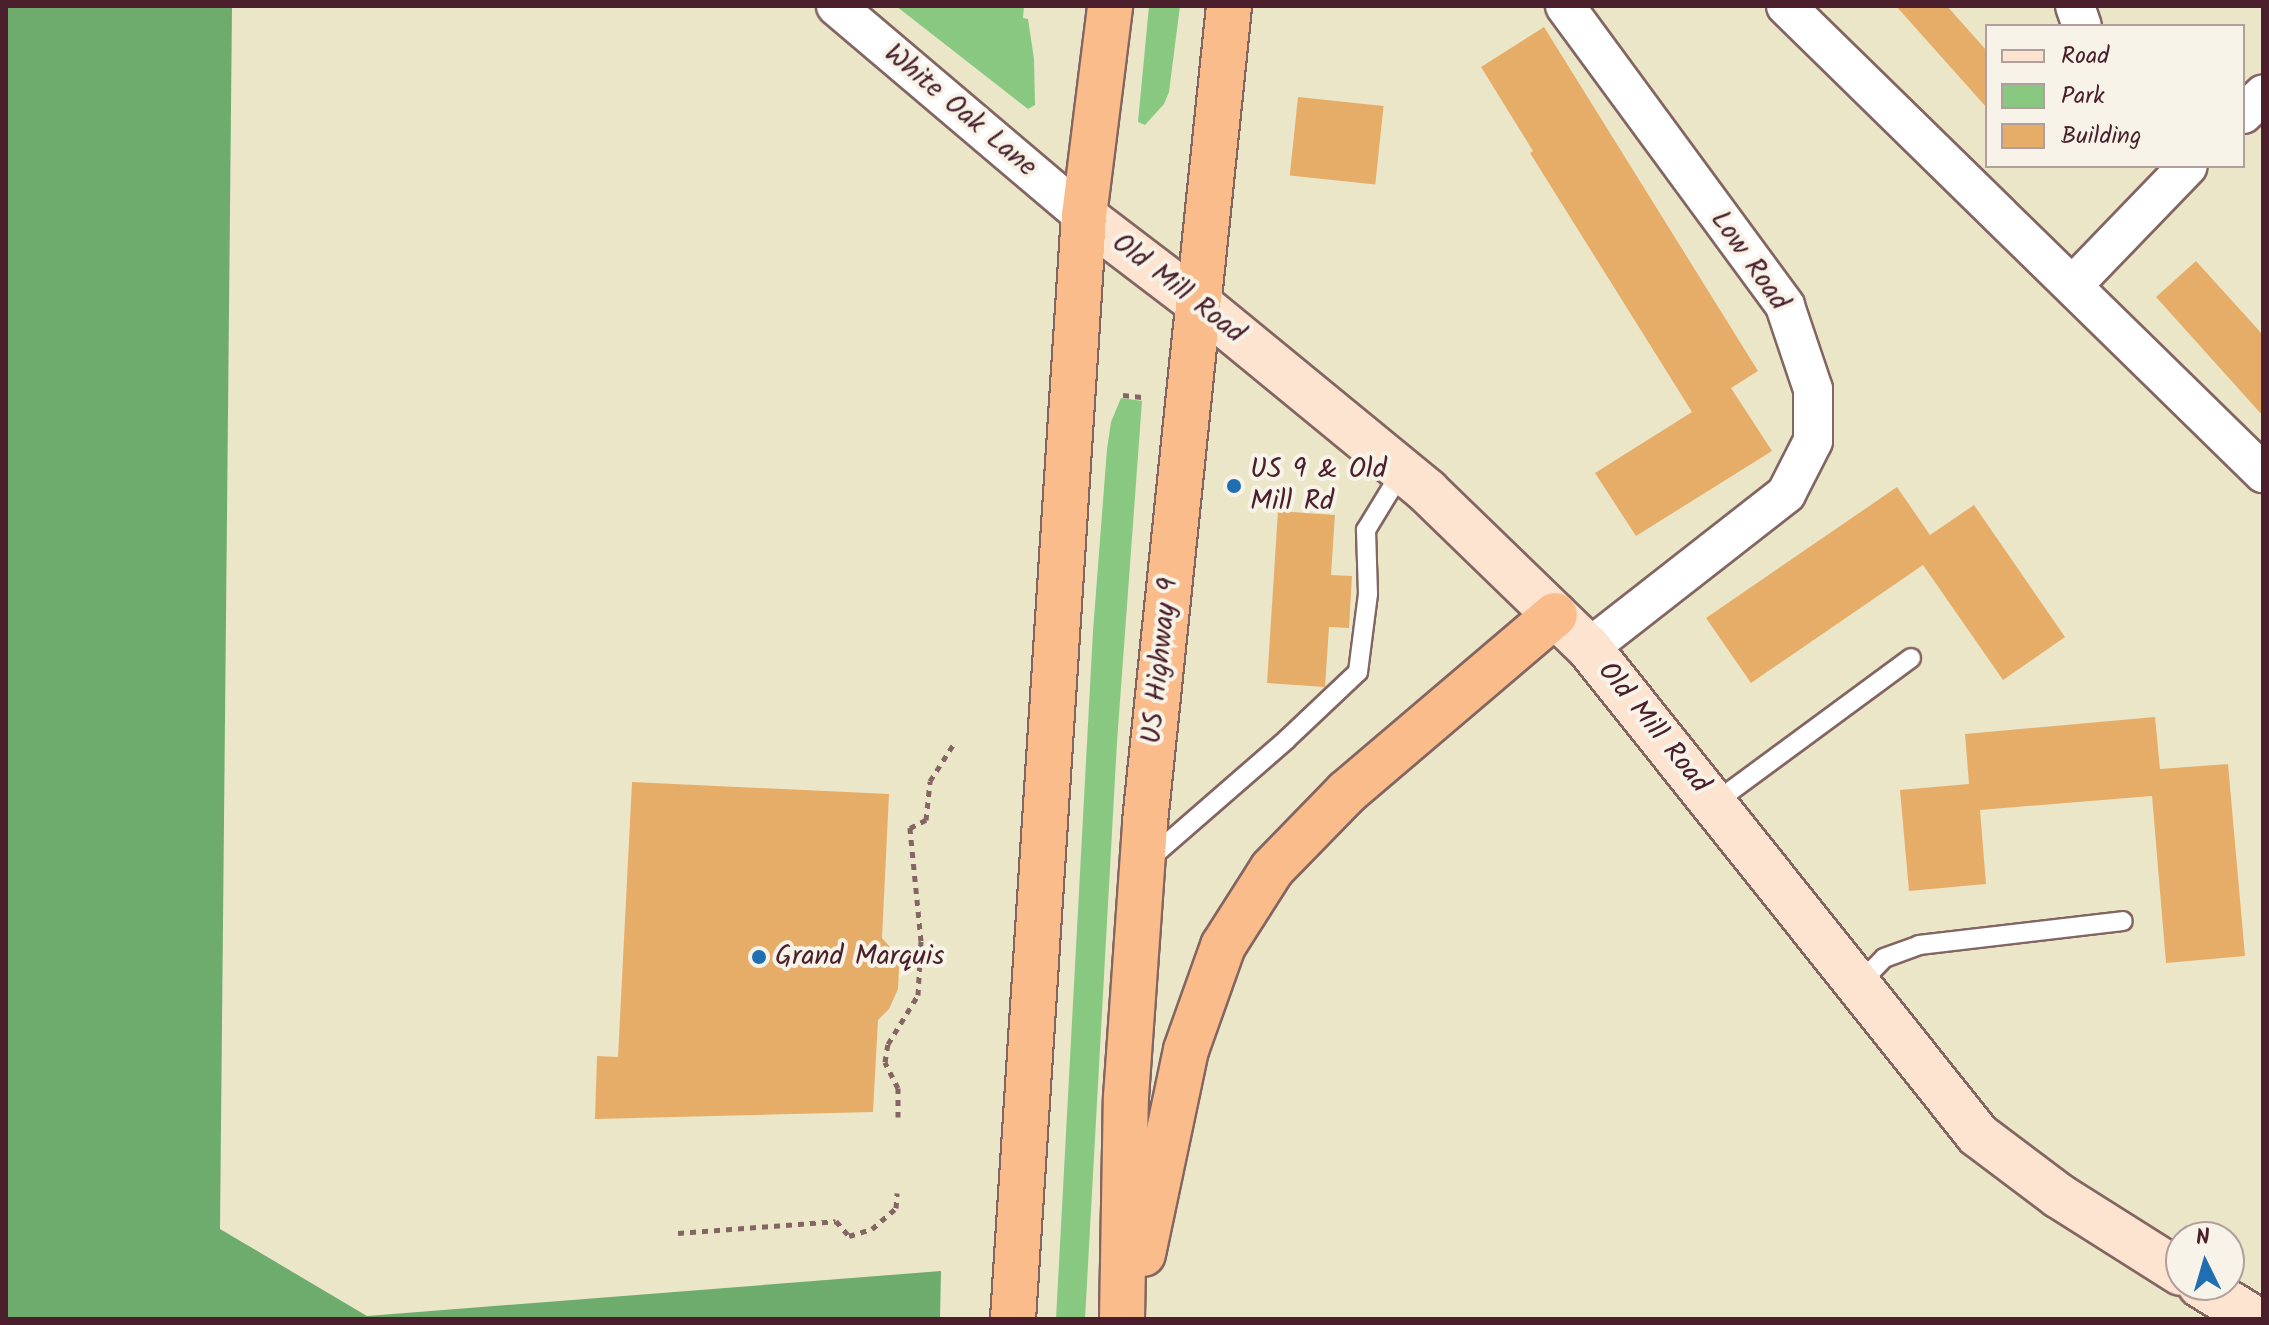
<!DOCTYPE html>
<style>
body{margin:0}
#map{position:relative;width:2269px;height:1325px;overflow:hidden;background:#ece6c9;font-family:Kalam,sans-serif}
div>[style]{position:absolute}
.green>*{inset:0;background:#89c880}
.forest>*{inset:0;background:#6eac6e}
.building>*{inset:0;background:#e6ad69;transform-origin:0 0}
.path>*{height:5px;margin-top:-2.5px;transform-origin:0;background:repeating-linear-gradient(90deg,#836562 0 6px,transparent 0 12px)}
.roads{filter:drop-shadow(2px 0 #836562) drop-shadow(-2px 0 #836562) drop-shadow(0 2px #836562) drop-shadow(0 -2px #836562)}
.lane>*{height:18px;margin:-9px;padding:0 9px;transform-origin:9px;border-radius:9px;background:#fff}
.street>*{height:38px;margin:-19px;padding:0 19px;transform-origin:19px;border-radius:19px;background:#fff}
.secondary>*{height:44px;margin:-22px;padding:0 22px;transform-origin:22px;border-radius:22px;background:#fde4d0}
.highway>*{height:44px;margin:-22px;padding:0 22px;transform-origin:22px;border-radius:22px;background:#f9bc8a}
.dots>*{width:22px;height:22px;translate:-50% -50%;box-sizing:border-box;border:4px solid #f7f3e8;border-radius:50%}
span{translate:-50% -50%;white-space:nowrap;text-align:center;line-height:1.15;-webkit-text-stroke:8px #f7f3e8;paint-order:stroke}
.street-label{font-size:28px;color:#4a1f2b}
.poi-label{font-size:28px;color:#4a1f2b}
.left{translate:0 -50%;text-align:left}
.frame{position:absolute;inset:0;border:8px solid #4a1f2b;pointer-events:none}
.legend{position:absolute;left:1985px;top:24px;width:260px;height:144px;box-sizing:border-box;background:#f7f3e8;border:2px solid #b29e9c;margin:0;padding:10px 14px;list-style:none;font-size:24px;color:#4a1f2b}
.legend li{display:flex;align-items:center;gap:16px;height:40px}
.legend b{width:40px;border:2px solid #b29e9c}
.north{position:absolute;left:2165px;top:1221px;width:80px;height:80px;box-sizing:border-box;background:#f7f3e8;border:2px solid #b29e9c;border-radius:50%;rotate:355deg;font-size:22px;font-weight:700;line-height:32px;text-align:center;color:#4a1f2b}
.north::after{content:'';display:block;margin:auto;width:28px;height:36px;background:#1f6fb2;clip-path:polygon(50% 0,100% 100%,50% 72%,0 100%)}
</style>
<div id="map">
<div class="green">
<div style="clip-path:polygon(896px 6px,1024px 6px,1023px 18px,1028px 19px,1034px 59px,1035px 105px,1028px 109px)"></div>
<div style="clip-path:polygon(1149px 6px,1180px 6px,1169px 92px,1164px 104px,1145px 125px,1138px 122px)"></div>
<div style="clip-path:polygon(1121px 398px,1142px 401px,1117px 742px,1085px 1319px,1056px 1319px,1093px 631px,1107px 449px,1111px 422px)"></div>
</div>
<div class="forest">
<div style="clip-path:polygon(6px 6px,232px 6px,220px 1229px,367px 1316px,941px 1271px,940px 1319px,6px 1319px)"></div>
</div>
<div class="building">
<div style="clip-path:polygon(1896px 6px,1947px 6px,1987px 51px,1987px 108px)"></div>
<div style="clip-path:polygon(1544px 27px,1758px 371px,1731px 388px,1772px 451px,1636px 536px,1595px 473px,1692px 412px,1530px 153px,1533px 151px,1481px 67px)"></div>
<div style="left:1298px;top:97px;width:86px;height:79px;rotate:6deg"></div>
<div style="clip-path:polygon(2196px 261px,2263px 335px,2263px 416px,2156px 297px)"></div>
<div style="clip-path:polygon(1897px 487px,1930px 535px,1974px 505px,2065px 637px,2003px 680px,1923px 565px,1751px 683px,1706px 618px)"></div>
<div style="clip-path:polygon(1278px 511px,1335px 515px,1331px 575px,1352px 576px,1349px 628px,1329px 627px,1325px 687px,1267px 683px)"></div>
<div style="clip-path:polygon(2155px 717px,2160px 769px,2228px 764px,2245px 956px,2166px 963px,2152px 796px,1980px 810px,1986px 884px,1909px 891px,1900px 790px,1969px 784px,1965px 734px)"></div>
<div style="clip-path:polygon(632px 782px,889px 794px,882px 938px,890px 947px,899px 967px,898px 989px,889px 1009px,878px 1020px,873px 1112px,595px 1119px,597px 1056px,618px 1057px)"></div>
</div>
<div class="path">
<div style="left:1123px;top:395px;width:19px;rotate:6deg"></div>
<div style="left:898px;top:1117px;width:29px;rotate:-90deg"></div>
<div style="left:898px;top:1088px;width:29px;rotate:-117deg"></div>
<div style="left:885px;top:1062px;width:18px;rotate:-81deg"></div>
<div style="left:888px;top:1044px;width:57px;rotate:-58.5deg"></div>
<div style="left:918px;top:995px;width:54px;rotate:-86.8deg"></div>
<div style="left:921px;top:941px;width:114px;rotate:-95.6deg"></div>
<div style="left:910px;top:828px;width:18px;rotate:-27deg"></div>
<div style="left:926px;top:820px;width:39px;rotate:-84deg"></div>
<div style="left:930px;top:781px;width:43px;rotate:-57.4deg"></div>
<div style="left:678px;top:1233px;width:158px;rotate:-4.3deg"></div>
<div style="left:836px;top:1221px;width:20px;rotate:49deg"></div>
<div style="left:849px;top:1236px;width:24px;rotate:-17deg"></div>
<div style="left:872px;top:1229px;width:32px;rotate:-41deg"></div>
<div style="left:896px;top:1208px;width:15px;rotate:-86deg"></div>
</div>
<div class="roads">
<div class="lane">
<div style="left:1713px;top:804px;width:246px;rotate:-36.4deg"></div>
<div style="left:1147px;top:861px;width:184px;rotate:-41deg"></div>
<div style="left:1286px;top:740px;width:99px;rotate:-43.4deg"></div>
<div style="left:1358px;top:672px;width:79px;rotate:-82.7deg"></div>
<div style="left:1368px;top:594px;width:64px;rotate:-91.8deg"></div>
<div style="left:1366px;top:530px;width:69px;rotate:-58.6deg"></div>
<div style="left:1858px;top:985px;width:37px;rotate:-46deg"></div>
<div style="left:1884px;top:958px;width:37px;rotate:-20deg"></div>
<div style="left:1919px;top:945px;width:205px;rotate:-6.7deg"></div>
</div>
<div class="street">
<div style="left:836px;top:6px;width:325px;rotate:40.3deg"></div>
<div style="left:1565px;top:6px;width:372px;rotate:53.7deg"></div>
<div style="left:1785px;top:306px;width:88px;rotate:71.4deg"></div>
<div style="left:1813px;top:389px;width:52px;rotate:90deg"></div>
<div style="left:1813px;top:441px;width:59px;rotate:117deg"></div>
<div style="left:1786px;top:494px;width:250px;rotate:142deg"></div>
<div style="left:1786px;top:6px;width:668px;rotate:44.39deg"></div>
<div style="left:2075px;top:6px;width:21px;rotate:71deg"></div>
<div style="left:2243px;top:114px;width:28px;rotate:-44deg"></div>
<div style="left:2073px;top:285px;width:165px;rotate:-46deg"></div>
</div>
<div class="secondary">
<div style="left:1084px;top:216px;width:142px;rotate:37.3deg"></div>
<div style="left:1197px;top:302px;width:298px;rotate:39.4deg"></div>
<div style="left:1427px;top:491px;width:226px;rotate:44.1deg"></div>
<div style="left:1589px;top:648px;width:623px;rotate:51.38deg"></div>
<div style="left:1978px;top:1135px;width:101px;rotate:37deg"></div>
<div style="left:2059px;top:1196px;width:144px;rotate:32.3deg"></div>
<div style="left:2200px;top:1285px;width:65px;rotate:31.7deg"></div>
</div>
<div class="highway">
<div style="left:1143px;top:1254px;width:208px;rotate:-78.1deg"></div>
<div style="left:1186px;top:1050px;width:110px;rotate:-70.4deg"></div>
<div style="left:1223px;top:946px;width:91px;rotate:-57.5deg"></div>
<div style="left:1272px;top:869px;width:107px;rotate:-45.8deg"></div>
<div style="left:1347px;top:792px;width:273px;rotate:-40.4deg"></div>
<div style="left:1013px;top:1319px;width:1105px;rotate:-86.32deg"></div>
<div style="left:1084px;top:216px;width:212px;rotate:-82.9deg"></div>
<div style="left:1122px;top:1319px;width:222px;rotate:-89deg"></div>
<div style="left:1126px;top:1097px;width:276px;rotate:-86deg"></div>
<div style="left:1145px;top:822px;width:820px;rotate:-84.12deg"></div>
</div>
</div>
<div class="dots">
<div style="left:1234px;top:486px;background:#1f6fb2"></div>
<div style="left:759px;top:957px;background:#1f6fb2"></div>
</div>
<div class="street-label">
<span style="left:960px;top:111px;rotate:40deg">White Oak Lane</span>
<span style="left:1749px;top:261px;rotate:55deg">Low Road</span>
<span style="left:1178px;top:289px;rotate:38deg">Old Mill Road</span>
<span style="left:1161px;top:661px;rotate:-84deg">US Highway 9</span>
<span style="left:1653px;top:728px;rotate:51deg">Old Mill Road</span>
</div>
<div class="poi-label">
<span class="left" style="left:1250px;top:486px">US 9 &amp; Old<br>Mill Rd</span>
<span class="left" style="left:775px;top:957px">Grand Marquis</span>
</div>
<div class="frame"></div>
<ul class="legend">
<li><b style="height:10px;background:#fde4d0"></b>Road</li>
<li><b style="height:22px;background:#89c880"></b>Park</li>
<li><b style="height:22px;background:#e6ad69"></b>Building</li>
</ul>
<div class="north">N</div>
</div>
